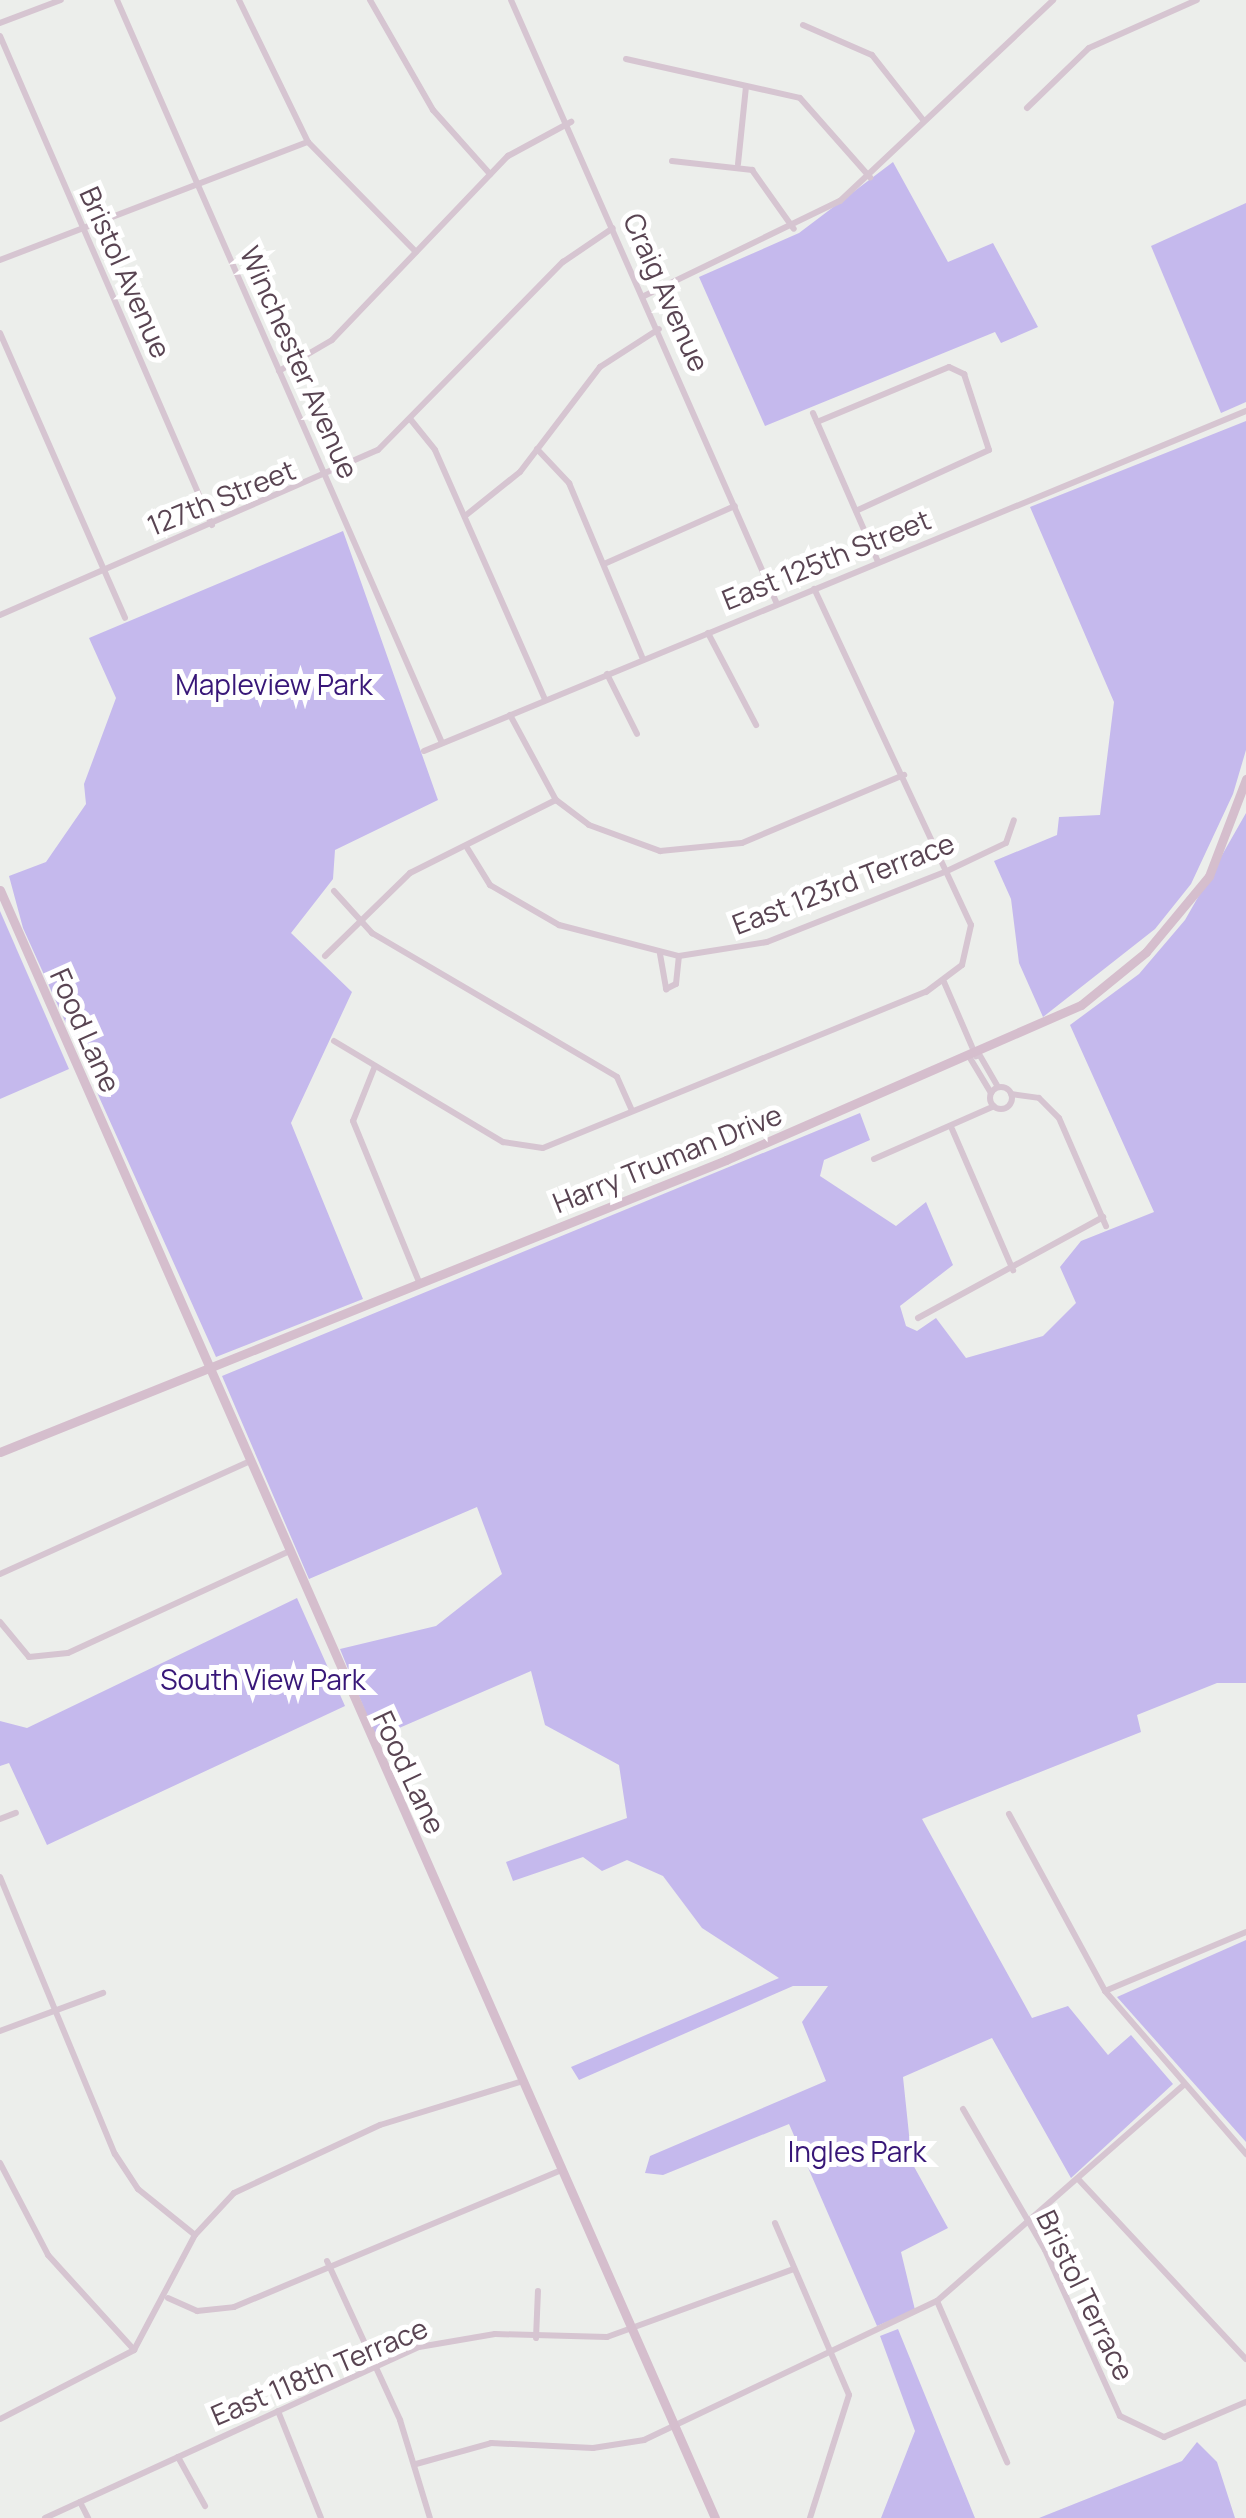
<!DOCTYPE html>
<style>
body{margin:0}
#map{position:relative;width:1246px;height:2518px;overflow:hidden;background:#eceeeb;font-family:Manrope,sans-serif}
div>[style]{position:absolute}
.green>*{inset:0;background:#c5b9ed}
.street>*{height:6px;margin:-3px;padding:0 3px;transform-origin:3px;border-radius:3px;background:#d6c5d1}
.street>.ring{margin:-3px;padding:0;box-sizing:content-box;background:none;border:6px solid #d6c5d1;border-radius:50%}
.secondary>*{height:9px;margin:-4.5px;padding:0 4.5px;transform-origin:4.5px;border-radius:4.5px;background:#d5becd}
span{translate:-50% -50%;white-space:nowrap;text-align:center;line-height:1.15;-webkit-text-stroke:10px #fff;paint-order:stroke}
.street-label{font-size:28px;color:#594452}
.park-label{font-size:28px;color:#381778}
</style>
<div id="map">
<div class="green">
<div style="clip-path:polygon(893px 162px,948px 262px,993px 243px,1038px 327px,1001px 343px,995px 332px,765px 426px,699px 277px,799px 233px)"></div>
<div style="clip-path:polygon(1246px 203px,1246px 402px,1221px 413px,1151px 246px)"></div>
<div style="clip-path:polygon(1246px 421px,1246px 750px,1233px 794px,1191px 884px,1155px 929px,1043px 1017px,1019px 963px,1011px 899px,994px 861px,1057px 835px,1059px 817px,1100px 815px,1114px 702px,1030px 507px)"></div>
<div style="clip-path:polygon(343px 531px,438px 800px,335px 850px,333px 879px,291px 933px,352px 992px,291px 1123px,363px 1299px,216px 1357px,23px 928px,9px 876px,46px 862px,86px 804px,84px 784px,116px 698px,89px 638px)"></div>
<div style="clip-path:polygon(1246px 813px,1246px 1683px,1217px 1683px,1137px 1715px,1141px 1732px,922px 1819px,1032px 2018px,1068px 2006px,1108px 2055px,1131px 2035px,1173px 2084px,1071px 2178px,992px 2038px,903px 2077px,912px 2163px,948px 2228px,901px 2252px,915px 2310px,877px 2326px,789px 2124px,663px 2175px,645px 2173px,650px 2156px,826px 2081px,802px 2022px,828px 1986px,793px 1986px,579px 2080px,571px 2067px,779px 1978px,702px 1928px,663px 1876px,627px 1860px,602px 1871px,583px 1857px,513px 1881px,506px 1862px,627px 1818px,619px 1765px,545px 1725px,531px 1671px,376px 1738px,340px 1649px,436px 1626px,502px 1574px,477px 1507px,309px 1579px,222px 1376px,860px 1113px,870px 1140px,824px 1160px,820px 1176px,896px 1226px,926px 1202px,953px 1265px,900px 1306px,906px 1326px,917px 1331px,936px 1318px,966px 1358px,1043px 1336px,1076px 1303px,1060px 1267px,1081px 1241px,1154px 1212px,1070px 1025px,1139px 974px,1185px 920px)"></div>
<div style="clip-path:polygon(0 911px,69px 1069px,0 1099px)"></div>
<div style="clip-path:polygon(297px 1598px,345px 1706px,47px 1845px,9px 1763px,0 1766px,0 1721px,27px 1728px)"></div>
<div style="clip-path:polygon(1246px 1940px,1246px 2142px,1117px 1997px)"></div>
<div style="clip-path:polygon(898px 2329px,975px 2518px,881px 2518px,915px 2431px,880px 2336px)"></div>
<div style="clip-path:polygon(1197px 2442px,1217px 2462px,1235px 2518px,1039px 2518px,1182px 2461px)"></div>
</div>
<div class="street">
<div style="left:117px;top:0;width:811px;rotate:66.37deg"></div>
<div style="left:239px;top:0;width:158px;rotate:64.1deg"></div>
<div style="left:308px;top:142px;width:154px;rotate:45.5deg"></div>
<div style="left:370px;top:0;width:127px;rotate:60.2deg"></div>
<div style="left:433px;top:110px;width:86px;rotate:48.3deg"></div>
<div style="left:511px;top:0;width:660px;rotate:66.23deg"></div>
<div style="left:0;top:23px;width:65px;rotate:-20.7deg"></div>
<div style="left:803px;top:25px;width:75px;rotate:23.5deg"></div>
<div style="left:872px;top:55px;width:84px;rotate:51.8deg"></div>
<div style="left:0;top:36px;width:533px;rotate:66.56deg"></div>
<div style="left:626px;top:59px;width:178px;rotate:12.6deg"></div>
<div style="left:800px;top:98px;width:106px;rotate:48.5deg"></div>
<div style="left:1027px;top:108px;width:86px;rotate:-44.1deg"></div>
<div style="left:1089px;top:48px;width:118px;rotate:-24deg"></div>
<div style="left:672px;top:161px;width:81px;rotate:6.4deg"></div>
<div style="left:752px;top:170px;width:72px;rotate:54.6deg"></div>
<div style="left:738px;top:164px;width:77px;rotate:-84.1deg"></div>
<div style="left:0;top:260px;width:330px;rotate:-21deg"></div>
<div style="left:644px;top:296px;width:218px;rotate:-25.9deg"></div>
<div style="left:840px;top:201px;width:293px;rotate:-43.3deg"></div>
<div style="left:0;top:333px;width:311px;rotate:66.3deg"></div>
<div style="left:279px;top:371px;width:61px;rotate:-30.3deg"></div>
<div style="left:332px;top:340px;width:255px;rotate:-46.3deg"></div>
<div style="left:508px;top:156px;width:72px;rotate:-28.4deg"></div>
<div style="left:813px;top:413px;width:163px;rotate:66.4deg"></div>
<div style="left:411px;top:420px;width:38px;rotate:51deg"></div>
<div style="left:435px;top:450px;width:272px;rotate:66.2deg"></div>
<div style="left:817px;top:422px;width:143px;rotate:-22.6deg"></div>
<div style="left:949px;top:367px;width:17px;rotate:25deg"></div>
<div style="left:964px;top:374px;width:80px;rotate:71.8deg"></div>
<div style="left:989px;top:450px;width:146px;rotate:155.4deg"></div>
<div style="left:537px;top:449px;width:47px;rotate:46.7deg"></div>
<div style="left:569px;top:483px;width:191px;rotate:67.2deg"></div>
<div style="left:465px;top:516px;width:70px;rotate:-38.7deg"></div>
<div style="left:520px;top:472px;width:132px;rotate:-52.7deg"></div>
<div style="left:600px;top:367px;width:70px;rotate:-32.8deg"></div>
<div style="left:604px;top:564px;width:143px;rotate:-23.9deg"></div>
<div style="left:0;top:615px;width:412px;rotate:-23.6deg"></div>
<div style="left:378px;top:450px;width:264px;rotate:-45.5deg"></div>
<div style="left:563px;top:262px;width:60px;rotate:-34.2deg"></div>
<div style="left:708px;top:633px;width:104px;rotate:62.4deg"></div>
<div style="left:607px;top:674px;width:67px;rotate:63.4deg"></div>
<div style="left:510px;top:715px;width:97px;rotate:61.6deg"></div>
<div style="left:556px;top:800px;width:41px;rotate:37.1deg"></div>
<div style="left:589px;top:825px;width:76px;rotate:20.1deg"></div>
<div style="left:660px;top:851px;width:82px;rotate:-5.6deg"></div>
<div style="left:742px;top:843px;width:176px;rotate:-22.8deg"></div>
<div style="left:424px;top:751px;width:890px;rotate:-22.47deg"></div>
<div style="left:466px;top:846px;width:46px;rotate:58.4deg"></div>
<div style="left:490px;top:885px;width:80px;rotate:30.1deg"></div>
<div style="left:559px;top:925px;width:124px;rotate:14.5deg"></div>
<div style="left:679px;top:956px;width:89px;rotate:-9deg"></div>
<div style="left:767px;top:942px;width:193px;rotate:-21.5deg"></div>
<div style="left:947px;top:871px;width:65px;rotate:-25.4deg"></div>
<div style="left:1006px;top:843px;width:24px;rotate:-71deg"></div>
<div style="left:334px;top:891px;width:57px;rotate:47.9deg"></div>
<div style="left:372px;top:933px;width:284px;rotate:30.4deg"></div>
<div style="left:617px;top:1077px;width:37px;rotate:66deg"></div>
<div style="left:660px;top:954px;width:36px;rotate:80deg"></div>
<div style="left:666px;top:989px;width:11px;rotate:-27deg"></div>
<div style="left:676px;top:984px;width:28px;rotate:-84deg"></div>
<div style="left:325px;top:956px;width:119px;rotate:-44.3deg"></div>
<div style="left:410px;top:873px;width:163px;rotate:-26.6deg"></div>
<div style="left:944px;top:982px;width:81px;rotate:66.6deg"></div>
<div style="left:334px;top:1041px;width:197px;rotate:30.9deg"></div>
<div style="left:503px;top:1142px;width:40px;rotate:8.5deg"></div>
<div style="left:543px;top:1148px;width:414px;rotate:-22.2deg"></div>
<div style="left:926px;top:992px;width:45px;rotate:-36.9deg"></div>
<div style="left:962px;top:965px;width:41px;rotate:-77.3deg"></div>
<div style="left:971px;top:925px;width:371px;rotate:-115deg"></div>
<div style="left:979px;top:1054px;width:38px;rotate:60deg"></div>
<div style="left:970px;top:1058px;width:41px;rotate:59deg"></div>
<div style="left:375px;top:1066px;width:59px;rotate:111.8deg"></div>
<div style="left:353px;top:1121px;width:174px;rotate:67.7deg"></div>
<div class="ring" style="left:990px;top:1087px;width:16px;height:16px"></div>
<div style="left:1011px;top:1094px;width:28px;rotate:8deg"></div>
<div style="left:1039px;top:1098px;width:28px;rotate:45deg"></div>
<div style="left:1059px;top:1118px;width:118px;rotate:66.5deg"></div>
<div style="left:952px;top:1129px;width:154px;rotate:66.6deg"></div>
<div style="left:874px;top:1159px;width:131px;rotate:-23.8deg"></div>
<div style="left:918px;top:1318px;width:211px;rotate:-28.6deg"></div>
<div style="left:0;top:1574px;width:274px;rotate:-24.3deg"></div>
<div style="left:0;top:1622px;width:45px;rotate:50.4deg"></div>
<div style="left:29px;top:1657px;width:39px;rotate:-6deg"></div>
<div style="left:68px;top:1653px;width:244px;rotate:-24.7deg"></div>
<div style="left:1009px;top:1814px;width:201px;rotate:61.5deg"></div>
<div style="left:1105px;top:1991px;width:216px;rotate:49.1deg"></div>
<div style="left:0;top:1819px;width:17px;rotate:-21deg"></div>
<div style="left:0;top:1877px;width:300px;rotate:67.5deg"></div>
<div style="left:115px;top:2154px;width:42px;rotate:56.7deg"></div>
<div style="left:138px;top:2189px;width:73px;rotate:38.9deg"></div>
<div style="left:1105px;top:1991px;width:153px;rotate:-22.7deg"></div>
<div style="left:0;top:2031px;width:110px;rotate:-20.3deg"></div>
<div style="left:963px;top:2109px;width:163px;rotate:59.8deg"></div>
<div style="left:1045px;top:2250px;width:182px;rotate:65.7deg"></div>
<div style="left:1120px;top:2416px;width:49px;rotate:25.5deg"></div>
<div style="left:1164px;top:2437px;width:89px;rotate:-23.1deg"></div>
<div style="left:0;top:2163px;width:104px;rotate:62.4deg"></div>
<div style="left:48px;top:2255px;width:128px;rotate:47.8deg"></div>
<div style="left:1079px;top:2180px;width:245px;rotate:47deg"></div>
<div style="left:775px;top:2223px;width:187px;rotate:66.7deg"></div>
<div style="left:849px;top:2395px;width:129px;rotate:107.6deg"></div>
<div style="left:327px;top:2261px;width:175px;rotate:65.3deg"></div>
<div style="left:400px;top:2420px;width:102px;rotate:73deg"></div>
<div style="left:168px;top:2298px;width:32px;rotate:24deg"></div>
<div style="left:197px;top:2311px;width:37px;rotate:-6deg"></div>
<div style="left:234px;top:2307px;width:355px;rotate:-22.7deg"></div>
<div style="left:937px;top:2301px;width:176px;rotate:66.5deg"></div>
<div style="left:536px;top:2338px;width:47px;rotate:-87.6deg"></div>
<div style="left:278px;top:2411px;width:115px;rotate:68.1deg"></div>
<div style="left:0;top:2419px;width:151px;rotate:-27.2deg"></div>
<div style="left:134px;top:2350px;width:130px;rotate:-62.1deg"></div>
<div style="left:195px;top:2235px;width:57px;rotate:-47.1deg"></div>
<div style="left:234px;top:2193px;width:161px;rotate:-25deg"></div>
<div style="left:380px;top:2125px;width:150px;rotate:-17.1deg"></div>
<div style="left:178px;top:2457px;width:56px;rotate:61.1deg"></div>
<div style="left:416px;top:2464px;width:78px;rotate:-15.6deg"></div>
<div style="left:491px;top:2443px;width:102px;rotate:2.8deg"></div>
<div style="left:593px;top:2448px;width:52px;rotate:-8.9deg"></div>
<div style="left:644px;top:2440px;width:324px;rotate:-25.4deg"></div>
<div style="left:937px;top:2301px;width:327px;rotate:-41.2deg"></div>
<div style="left:80px;top:2502px;width:18px;rotate:63deg"></div>
<div style="left:45px;top:2518px;width:411px;rotate:-24.6deg"></div>
<div style="left:419px;top:2347px;width:77px;rotate:-9.7deg"></div>
<div style="left:495px;top:2334px;width:112px;rotate:1.5deg"></div>
<div style="left:607px;top:2337px;width:199px;rotate:-20deg"></div>
</div>
<div class="secondary">
<div style="left:0;top:890px;width:1778px;rotate:66.29deg"></div>
<div style="left:0;top:1452px;width:783px;rotate:-21.91deg"></div>
<div style="left:726px;top:1160px;width:387px;rotate:-23.6deg"></div>
<div style="left:1081px;top:1005px;width:84px;rotate:-39.2deg"></div>
<div style="left:1146px;top:952px;width:99px;rotate:-50.3deg"></div>
<div style="left:1209px;top:876px;width:104px;rotate:-69.1deg"></div>
</div>
<div class="street-label">
<span style="left:126px;top:272px;rotate:66deg">Bristol Avenue</span>
<span style="left:667px;top:292px;rotate:66deg">Craig Avenue</span>
<span style="left:300px;top:362px;rotate:66deg">Winchester Avenue</span>
<span style="left:221px;top:497px;rotate:-22deg">127th Street</span>
<span style="left:826px;top:559px;rotate:-22deg">East 125th Street</span>
<span style="left:843px;top:883px;rotate:-21deg">East 123rd Terrace</span>
<span style="left:86px;top:1030px;rotate:66deg">Food Lane</span>
<span style="left:667px;top:1158px;rotate:-22deg">Harry Truman Drive</span>
<span style="left:410px;top:1772px;rotate:65deg">Food Lane</span>
<span style="left:1086px;top:2295px;rotate:64deg">Bristol Terrace</span>
<span style="left:319px;top:2371px;rotate:-23deg">East 118th Terrace</span>
</div>
<div class="park-label">
<span style="left:274px;top:684px">Mapleview Park</span>
<span style="left:263px;top:1679px">South View Park</span>
<span style="left:857px;top:2151px">Ingles Park</span>
</div>
</div>
